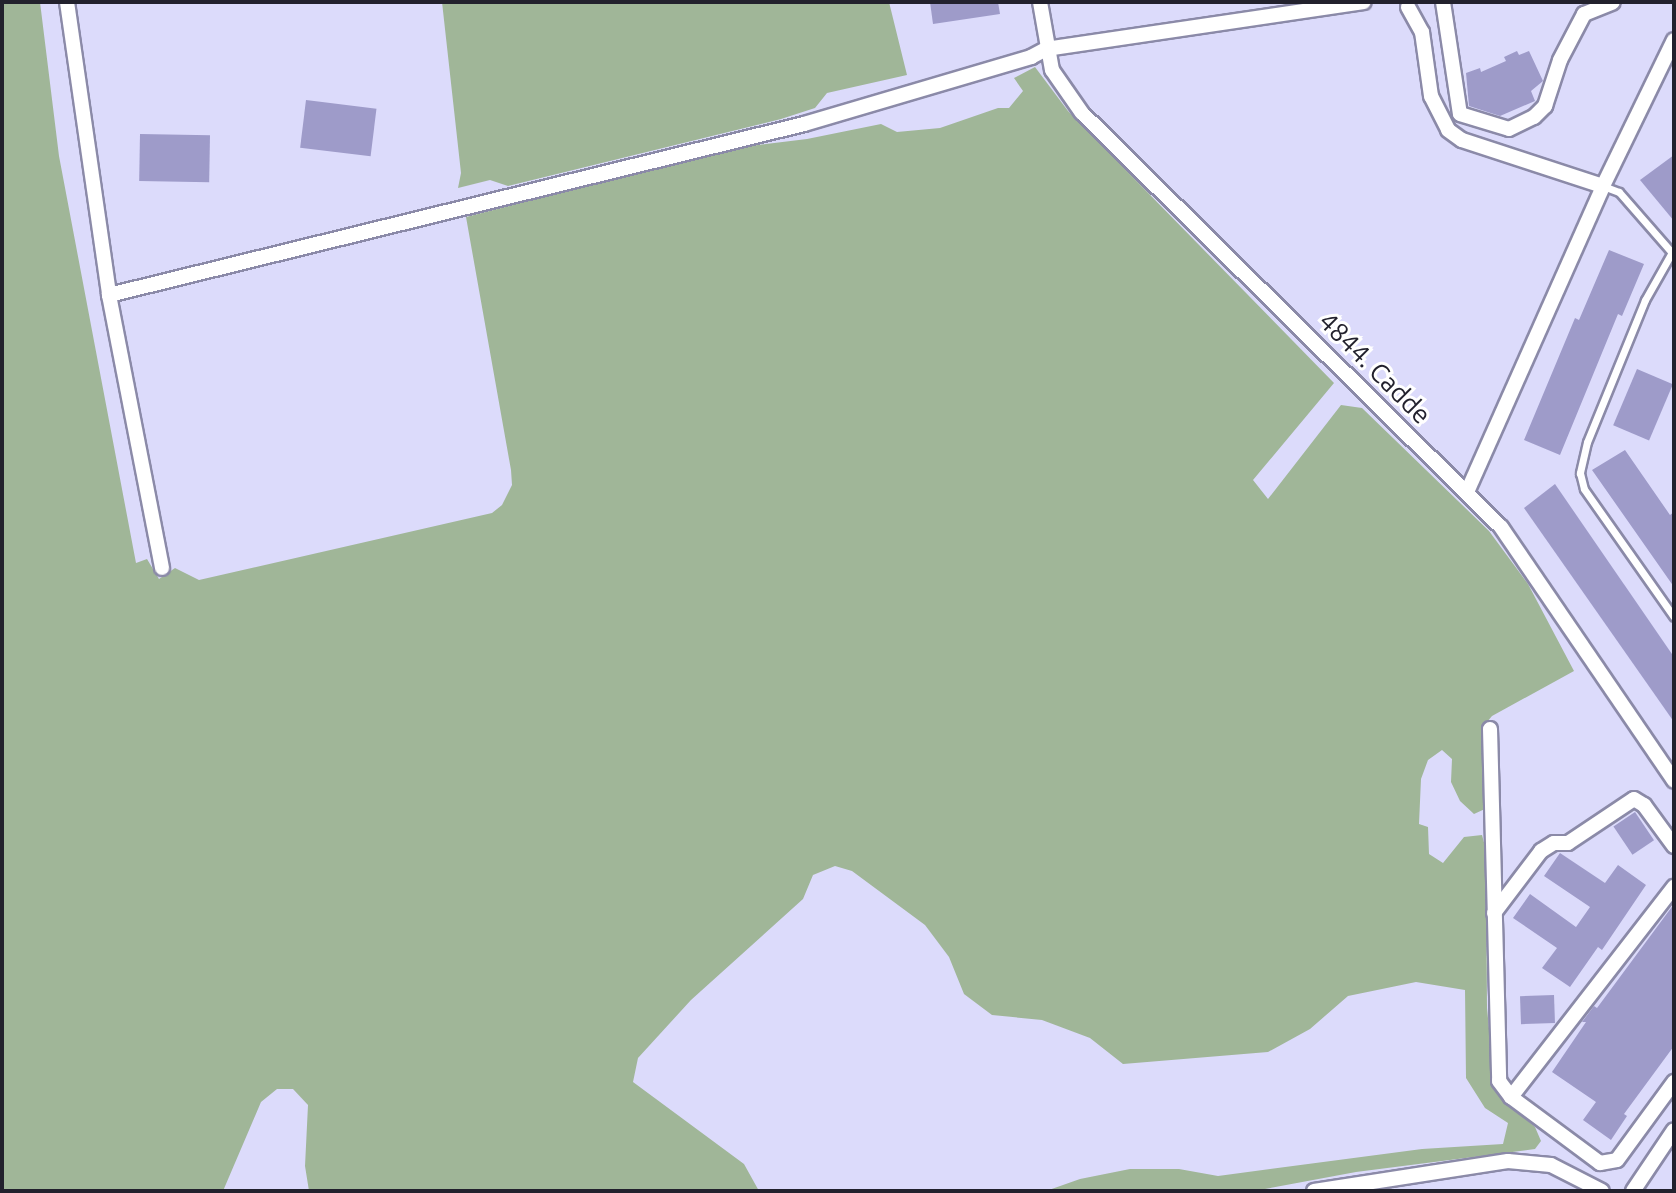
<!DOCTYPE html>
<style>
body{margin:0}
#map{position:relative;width:1676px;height:1193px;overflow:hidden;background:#dcdbfb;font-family:Ubuntu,sans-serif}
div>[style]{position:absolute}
.green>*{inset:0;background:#a0b698}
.building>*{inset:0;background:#9e9bc9;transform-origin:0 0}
.roads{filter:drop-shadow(2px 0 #8b8aa8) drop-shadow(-2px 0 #8b8aa8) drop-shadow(0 2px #8b8aa8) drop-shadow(0 -2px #8b8aa8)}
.lane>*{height:7px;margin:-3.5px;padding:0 3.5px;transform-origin:3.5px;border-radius:3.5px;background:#fff}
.street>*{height:14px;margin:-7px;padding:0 7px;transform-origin:7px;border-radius:7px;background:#fff}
span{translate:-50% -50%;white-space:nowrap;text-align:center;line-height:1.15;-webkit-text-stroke:6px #fff;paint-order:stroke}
.street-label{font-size:26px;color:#22212d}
.frame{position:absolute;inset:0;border:4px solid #22212d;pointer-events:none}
</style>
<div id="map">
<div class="green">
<div style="clip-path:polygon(2px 2px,40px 2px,59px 156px,136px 563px,147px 559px,159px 579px,175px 568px,199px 580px,492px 513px,502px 505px,512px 485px,511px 470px,466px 217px,733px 148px,807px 139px,881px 124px,897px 132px,940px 128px,998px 108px,1009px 108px,1023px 91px,1014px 78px,1035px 67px,1068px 111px,1334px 383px,1253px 480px,1268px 499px,1341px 405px,1362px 408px,1489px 531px,1528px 584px,1574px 671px,1492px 716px,1482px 728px,1487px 808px,1474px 814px,1460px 801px,1451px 782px,1452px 759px,1442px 750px,1428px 760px,1421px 779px,1419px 824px,1428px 827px,1429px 854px,1443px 863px,1464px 837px,1482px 835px,1486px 850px,1487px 1008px,1494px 1080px,1503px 1099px,1535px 1127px,1541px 1141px,1535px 1149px,1356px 1172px,1254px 1191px,1046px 1191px,1080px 1179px,1130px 1169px,1179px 1169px,1218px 1176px,1422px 1149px,1503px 1144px,1508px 1123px,1485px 1108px,1466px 1078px,1465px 990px,1416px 982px,1348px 996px,1310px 1029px,1268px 1052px,1123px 1064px,1090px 1038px,1042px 1020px,992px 1015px,964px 994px,949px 957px,925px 925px,852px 871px,835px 866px,813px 875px,803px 899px,691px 1000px,638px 1058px,633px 1082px,744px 1164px,759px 1191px,309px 1191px,305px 1166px,308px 1105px,293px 1089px,277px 1089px,261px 1102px,223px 1191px,2px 1191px)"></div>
<div style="clip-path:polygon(442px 2px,889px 2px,907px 75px,827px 93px,815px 108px,781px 119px,508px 186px,490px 180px,458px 188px,461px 173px)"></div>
</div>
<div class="building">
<div style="clip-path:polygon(930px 2px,998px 2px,1000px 14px,933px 24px)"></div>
<div style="clip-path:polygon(1517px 51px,1519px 55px,1529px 51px,1543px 81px,1531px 91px,1535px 101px,1500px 116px,1469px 106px,1466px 73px,1480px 68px,1481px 72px,1506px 61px,1504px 57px)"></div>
<div style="left:306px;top:100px;width:71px;height:48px;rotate:7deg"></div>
<div style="left:140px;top:134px;width:70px;height:47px;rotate:1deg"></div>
<div style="clip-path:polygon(1674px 155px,1674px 221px,1640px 180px)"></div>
<div style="clip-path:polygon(1609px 250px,1644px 264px,1622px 316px,1618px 314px,1560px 455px,1524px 440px,1575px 318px,1579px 320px)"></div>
<div style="left:1637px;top:369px;width:39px;height:61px;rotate:23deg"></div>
<div style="clip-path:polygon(1625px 450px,1670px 515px,1674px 512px,1674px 587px,1592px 470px)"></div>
<div style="clip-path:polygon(1555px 484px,1674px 657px,1674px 722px,1524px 508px)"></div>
<div style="left:1635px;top:812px;width:34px;height:26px;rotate:56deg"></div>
<div style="clip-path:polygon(1560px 853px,1605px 883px,1618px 865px,1646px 885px,1602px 950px,1598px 947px,1570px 987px,1542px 968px,1557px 948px,1513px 918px,1530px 894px,1576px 927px,1590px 907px,1544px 876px)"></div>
<div style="clip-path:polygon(1674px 904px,1674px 1046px,1624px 1114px,1627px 1116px,1611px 1140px,1583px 1120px,1596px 1102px,1552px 1072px,1586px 1022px,1582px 1022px,1594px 1006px,1597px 1008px)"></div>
<div style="left:1554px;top:995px;width:28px;height:34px;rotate:88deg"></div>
</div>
<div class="roads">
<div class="lane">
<div style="left:1603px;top:186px;width:17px;rotate:21deg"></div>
<div style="left:1619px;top:192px;width:84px;rotate:48.9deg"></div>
<div style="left:1671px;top:254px;width:53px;rotate:119.5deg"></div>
<div style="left:1645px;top:300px;width:153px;rotate:112.2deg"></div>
<div style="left:1587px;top:442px;width:32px;rotate:103deg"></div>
<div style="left:1580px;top:473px;width:16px;rotate:76deg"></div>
<div style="left:1584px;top:489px;width:156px;rotate:54.9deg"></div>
</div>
<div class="street">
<div style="left:67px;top:2px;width:296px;rotate:81.8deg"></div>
<div style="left:109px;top:295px;width:278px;rotate:79deg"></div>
<div style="left:1040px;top:2px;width:69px;rotate:80deg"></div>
<div style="left:1052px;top:70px;width:52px;rotate:55.1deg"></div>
<div style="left:1082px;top:113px;width:589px;rotate:44.66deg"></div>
<div style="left:1501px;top:527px;width:307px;rotate:55.7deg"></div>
<div style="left:1443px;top:2px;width:113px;rotate:81.4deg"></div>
<div style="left:1460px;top:114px;width:51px;rotate:17deg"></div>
<div style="left:1509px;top:129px;width:28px;rotate:-26deg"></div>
<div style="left:1534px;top:117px;width:16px;rotate:-45deg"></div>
<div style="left:1545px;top:106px;width:48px;rotate:-71.9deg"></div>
<div style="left:1560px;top:60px;width:52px;rotate:-62.4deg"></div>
<div style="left:1584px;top:14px;width:31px;rotate:-22deg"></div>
<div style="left:1408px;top:7px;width:29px;rotate:61deg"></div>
<div style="left:1422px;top:32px;width:65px;rotate:82deg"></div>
<div style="left:1431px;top:96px;width:38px;rotate:63deg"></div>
<div style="left:1448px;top:130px;width:17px;rotate:36deg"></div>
<div style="left:1462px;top:140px;width:148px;rotate:18.1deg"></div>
<div style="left:109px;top:295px;width:716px;rotate:-13.82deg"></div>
<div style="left:804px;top:124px;width:237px;rotate:-16.4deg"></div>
<div style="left:1031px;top:57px;width:17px;rotate:-28deg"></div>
<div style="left:1046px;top:49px;width:321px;rotate:-8.4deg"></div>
<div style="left:1467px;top:492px;width:335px;rotate:-66deg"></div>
<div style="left:1603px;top:186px;width:162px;rotate:-64.1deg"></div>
<div style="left:1490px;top:729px;width:352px;rotate:88.5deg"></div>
<div style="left:1499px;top:1081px;width:20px;rotate:53deg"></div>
<div style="left:1511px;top:1097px;width:111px;rotate:36.6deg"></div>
<div style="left:1600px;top:1163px;width:17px;rotate:-10deg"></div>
<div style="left:1617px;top:1160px;width:97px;rotate:-53.8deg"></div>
<div style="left:1494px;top:913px;width:78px;rotate:-52.8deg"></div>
<div style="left:1541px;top:851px;width:15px;rotate:-32deg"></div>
<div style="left:1554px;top:843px;width:14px"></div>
<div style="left:1568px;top:843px;width:79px;rotate:-33.7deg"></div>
<div style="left:1634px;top:799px;width:12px;rotate:31deg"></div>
<div style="left:1644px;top:805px;width:51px;rotate:53.8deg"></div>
<div style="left:1511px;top:1097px;width:266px;rotate:-52.2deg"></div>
<div style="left:1314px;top:1191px;width:196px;rotate:-8.8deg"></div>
<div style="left:1508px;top:1161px;width:43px;rotate:5.3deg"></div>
<div style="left:1551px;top:1165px;width:57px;rotate:27deg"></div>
<div style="left:1633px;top:1191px;width:73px;rotate:-56.1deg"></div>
</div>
</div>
<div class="street-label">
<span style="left:1375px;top:368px;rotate:45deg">4844. Cadde</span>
</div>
<div class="frame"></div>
</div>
